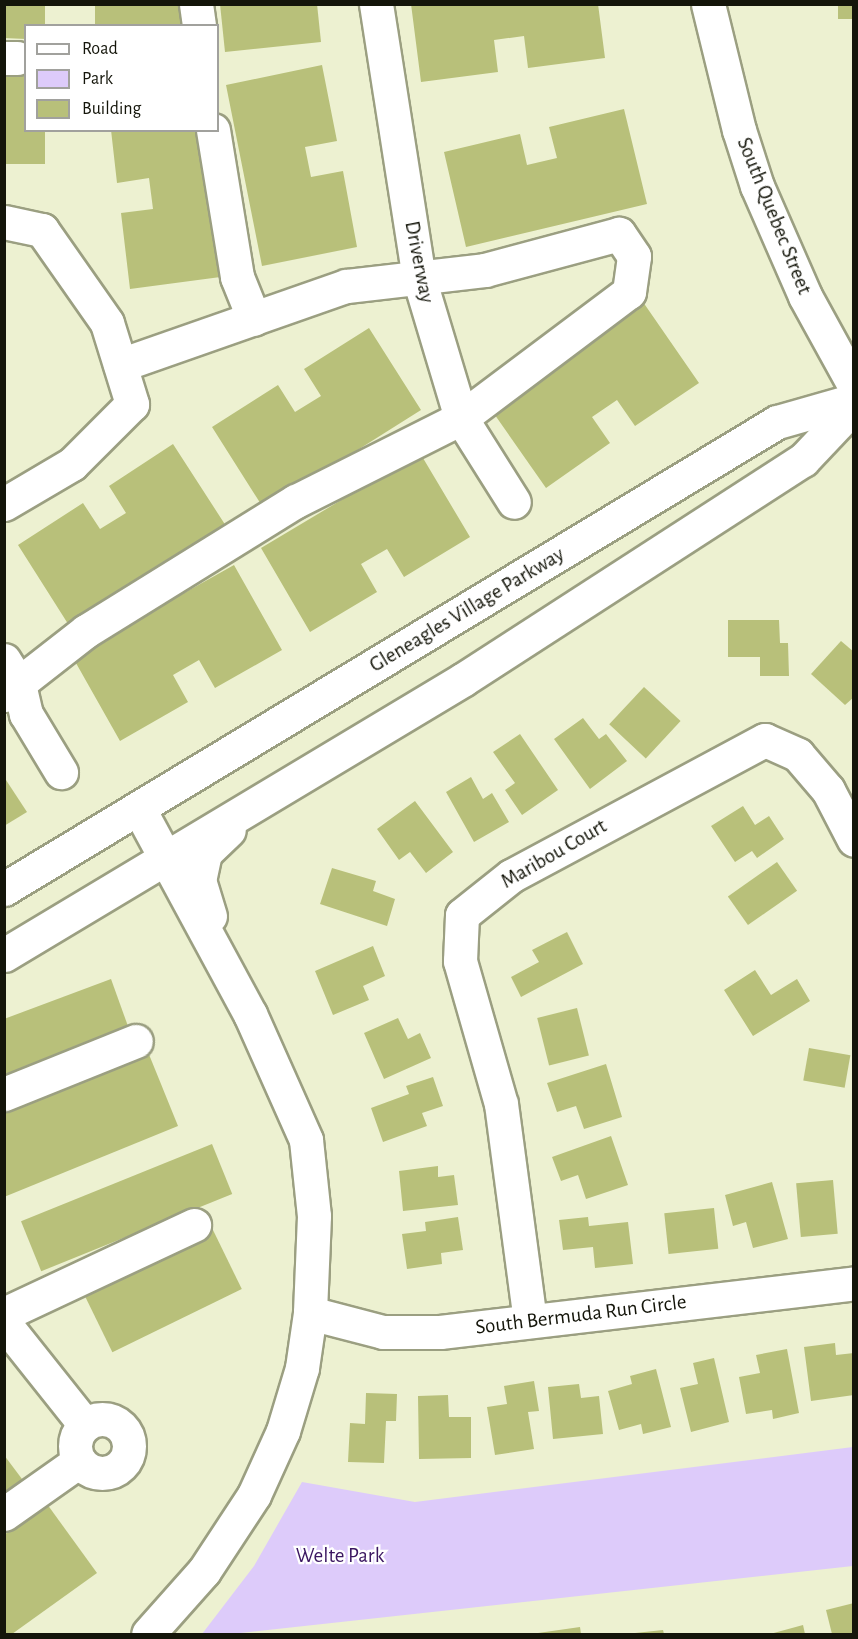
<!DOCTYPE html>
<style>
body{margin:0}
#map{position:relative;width:858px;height:1639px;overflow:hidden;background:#edf1d1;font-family:"Alegreya Sans",sans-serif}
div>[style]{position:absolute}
.green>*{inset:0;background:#ddcbfa}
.building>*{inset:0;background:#b8c07a;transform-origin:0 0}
.roads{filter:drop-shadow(2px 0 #9b9f81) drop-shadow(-2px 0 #9b9f81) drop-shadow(0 2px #9b9f81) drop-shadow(0 -2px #9b9f81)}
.minor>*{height:33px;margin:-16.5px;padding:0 16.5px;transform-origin:16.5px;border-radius:16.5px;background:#fff}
.minor>.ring{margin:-16.5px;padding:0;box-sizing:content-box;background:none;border:33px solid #fff;border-radius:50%}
.major>*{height:33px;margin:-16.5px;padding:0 16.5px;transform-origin:16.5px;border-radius:16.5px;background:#fff}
span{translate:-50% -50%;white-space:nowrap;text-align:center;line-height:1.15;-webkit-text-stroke:4.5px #fff;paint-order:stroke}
.street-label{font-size:21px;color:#14150a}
.park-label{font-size:21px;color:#3b1761}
.frame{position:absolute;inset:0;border:6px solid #14150a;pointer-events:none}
.legend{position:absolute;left:24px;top:24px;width:195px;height:108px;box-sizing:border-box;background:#fff;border:2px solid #a1a19d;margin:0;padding:8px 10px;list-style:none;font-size:18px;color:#14150a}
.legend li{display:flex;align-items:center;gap:12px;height:30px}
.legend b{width:30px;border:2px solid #a1a19d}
</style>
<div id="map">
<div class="green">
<div style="clip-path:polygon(853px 1447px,853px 1566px,232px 1634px,202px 1634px,254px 1566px,302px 1482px,415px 1502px)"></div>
</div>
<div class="building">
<div style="clip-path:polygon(4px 4px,45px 4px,45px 26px,26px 26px,26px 39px,4px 38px)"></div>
<div style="left:95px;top:4px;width:99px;height:22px"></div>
<div style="clip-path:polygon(220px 4px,317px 4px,321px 42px,225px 52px)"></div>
<div style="clip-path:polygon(411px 4px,598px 4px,605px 58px,528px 68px,524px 36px,494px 40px,498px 72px,421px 82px)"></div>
<div style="left:838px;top:4px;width:16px;height:15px"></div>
<div style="clip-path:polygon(322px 65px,337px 141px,305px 147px,311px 177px,343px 171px,357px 247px,262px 266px,226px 85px)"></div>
<div style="clip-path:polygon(4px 66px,26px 66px,26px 130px,45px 130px,45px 164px,4px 164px)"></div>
<div style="clip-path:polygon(624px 109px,647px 204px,466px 247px,444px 152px,520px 134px,527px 165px,557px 158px,549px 127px)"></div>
<div style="clip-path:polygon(111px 130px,209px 130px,228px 276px,130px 289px,121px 213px,153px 209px,149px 178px,117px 183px)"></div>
<div style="clip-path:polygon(643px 302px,699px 383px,635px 426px,617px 400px,592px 417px,610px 443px,546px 488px,490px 408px)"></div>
<div style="clip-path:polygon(369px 328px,421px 410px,264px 509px,212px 427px,278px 385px,295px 412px,321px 396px,304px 369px)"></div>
<div style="clip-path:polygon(173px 444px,226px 526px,70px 627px,18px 545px,83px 503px,100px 529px,126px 513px,109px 486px)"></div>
<div style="clip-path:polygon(420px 453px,470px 537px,404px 577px,387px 549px,361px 564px,377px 592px,310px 632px,261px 548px)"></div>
<div style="clip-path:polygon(234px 565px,282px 650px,215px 688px,199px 660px,173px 675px,188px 702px,120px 741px,72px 656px)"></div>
<div style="clip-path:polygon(728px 620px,779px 620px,780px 643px,788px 643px,789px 676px,760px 676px,760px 657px,728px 657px)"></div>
<div style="clip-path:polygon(841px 641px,854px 652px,854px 697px,845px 705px,811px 674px)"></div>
<div style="left:644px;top:687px;width:50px;height:51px;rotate:43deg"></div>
<div style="clip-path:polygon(583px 718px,599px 739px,606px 734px,627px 761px,590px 789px,554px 739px)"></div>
<div style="clip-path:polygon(520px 734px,558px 790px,522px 815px,505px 790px,515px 783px,493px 752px)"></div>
<div style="clip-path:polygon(4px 777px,27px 812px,4px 826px)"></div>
<div style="clip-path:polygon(471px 777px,483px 799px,492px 793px,509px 822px,474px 842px,446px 792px)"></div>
<div style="clip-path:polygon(415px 801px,453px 852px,426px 873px,410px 852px,399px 860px,377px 829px)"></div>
<div style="clip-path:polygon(743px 806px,755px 825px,769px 816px,784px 839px,757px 858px,752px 851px,735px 862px,711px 826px)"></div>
<div style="left:777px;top:862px;width:35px;height:60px;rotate:55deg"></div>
<div style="clip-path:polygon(332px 868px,376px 881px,373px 891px,395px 899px,387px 926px,320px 904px)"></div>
<div style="clip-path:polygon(567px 932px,583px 964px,521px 997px,511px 977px,539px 962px,532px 950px)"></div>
<div style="clip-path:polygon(373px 946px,385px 976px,363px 986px,369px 1000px,333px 1015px,315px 971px)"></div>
<div style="clip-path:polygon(755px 970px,771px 995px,797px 979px,810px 1001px,753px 1036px,724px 990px)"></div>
<div style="clip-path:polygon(111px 979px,129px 1029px,4px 1076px,4px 1019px)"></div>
<div style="left:577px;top:1008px;width:49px;height:41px;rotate:76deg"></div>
<div style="clip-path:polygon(398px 1018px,408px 1039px,420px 1033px,431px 1058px,384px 1079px,364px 1033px)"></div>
<div style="left:809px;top:1048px;width:42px;height:33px;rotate:10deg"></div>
<div style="clip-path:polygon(148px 1052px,178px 1126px,4px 1197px,4px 1112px)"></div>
<div style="clip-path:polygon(606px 1064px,622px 1117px,584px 1129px,576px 1106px,557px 1112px,547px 1083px)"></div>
<div style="clip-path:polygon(433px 1077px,443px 1106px,422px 1113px,427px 1126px,383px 1142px,371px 1108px,409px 1094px,406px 1086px)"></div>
<div style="clip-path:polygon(611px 1136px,628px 1185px,586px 1199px,578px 1175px,561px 1181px,552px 1157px)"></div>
<div style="left:212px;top:1144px;width:54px;height:206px;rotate:68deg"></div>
<div style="clip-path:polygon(438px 1166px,438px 1177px,454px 1175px,458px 1205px,403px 1211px,399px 1171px)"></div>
<div style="left:833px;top:1180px;width:54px;height:37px;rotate:85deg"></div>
<div style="clip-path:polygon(772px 1182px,788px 1239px,753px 1248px,746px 1222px,733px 1226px,725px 1195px)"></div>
<div style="left:714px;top:1208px;width:41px;height:50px;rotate:84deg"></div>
<div style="clip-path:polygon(458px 1217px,463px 1250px,441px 1253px,442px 1264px,407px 1269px,402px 1234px,426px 1231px,425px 1222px)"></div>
<div style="clip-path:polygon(588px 1217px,589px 1226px,628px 1222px,633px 1264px,595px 1268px,593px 1247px,563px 1250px,559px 1220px)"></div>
<div style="left:212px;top:1228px;width:68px;height:144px;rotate:64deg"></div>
<div style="clip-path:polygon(835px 1343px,836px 1355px,854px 1353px,854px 1395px,811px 1401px,804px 1347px)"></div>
<div style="clip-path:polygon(787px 1349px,799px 1413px,773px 1419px,772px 1410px,746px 1414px,739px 1377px,760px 1373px,756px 1355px)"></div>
<div style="clip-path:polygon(714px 1358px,729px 1422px,691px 1432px,680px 1388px,698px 1384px,693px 1363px)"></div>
<div style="clip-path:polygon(656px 1369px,671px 1427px,643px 1434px,641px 1424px,619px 1430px,608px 1391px,632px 1384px,630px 1376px)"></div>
<div style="clip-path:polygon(534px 1381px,539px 1411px,528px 1412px,534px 1449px,495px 1455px,487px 1407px,507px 1404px,504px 1386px)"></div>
<div style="clip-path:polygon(579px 1384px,581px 1398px,599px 1396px,603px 1434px,553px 1439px,548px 1387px)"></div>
<div style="clip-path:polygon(366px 1393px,397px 1394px,396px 1421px,386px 1421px,384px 1463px,348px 1462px,350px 1423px,365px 1424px)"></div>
<div style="clip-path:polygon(448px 1395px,449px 1417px,471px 1417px,471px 1458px,419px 1459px,418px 1396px)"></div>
<div style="clip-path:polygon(4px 1455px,25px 1483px,4px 1499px)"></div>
<div style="clip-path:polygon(47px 1504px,97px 1573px,12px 1634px,4px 1634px,4px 1535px)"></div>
<div style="clip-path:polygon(854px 1603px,854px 1634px,832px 1634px,826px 1610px)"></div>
<div style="clip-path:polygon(803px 1625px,805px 1634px,770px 1634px)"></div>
<div style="clip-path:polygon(580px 1627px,581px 1634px,538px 1634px,538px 1633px)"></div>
<div style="clip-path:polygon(663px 1630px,664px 1634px,635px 1634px,635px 1633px)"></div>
</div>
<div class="roads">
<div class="minor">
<div style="left:196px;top:4px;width:22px;rotate:82deg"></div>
<div style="left:376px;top:4px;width:277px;rotate:81.1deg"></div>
<div style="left:419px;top:278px;width:146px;rotate:73.3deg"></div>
<div style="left:461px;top:418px;width:99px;rotate:57.8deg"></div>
<div style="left:4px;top:58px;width:13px"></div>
<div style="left:213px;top:130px;width:149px;rotate:80.7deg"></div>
<div style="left:237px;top:277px;width:45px;rotate:68deg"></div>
<div style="left:4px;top:222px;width:39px;rotate:12deg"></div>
<div style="left:42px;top:230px;width:113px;rotate:55deg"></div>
<div style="left:107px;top:323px;width:85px;rotate:72.8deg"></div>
<div style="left:132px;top:404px;width:85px;rotate:135deg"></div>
<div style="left:72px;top:464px;width:79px;rotate:149.5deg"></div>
<div style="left:4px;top:660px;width:28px;rotate:58deg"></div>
<div style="left:19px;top:684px;width:31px;rotate:77deg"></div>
<div style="left:26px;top:714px;width:68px;rotate:58.9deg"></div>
<div style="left:4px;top:695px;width:104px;rotate:-38deg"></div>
<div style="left:86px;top:631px;width:247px;rotate:-31.8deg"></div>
<div style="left:296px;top:501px;width:185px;rotate:-26.7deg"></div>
<div style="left:461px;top:418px;width:210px;rotate:-36.9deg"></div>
<div style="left:629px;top:292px;width:36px;rotate:-82deg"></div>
<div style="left:634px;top:256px;width:27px;rotate:-124deg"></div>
<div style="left:619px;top:234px;width:139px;rotate:165deg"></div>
<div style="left:485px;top:270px;width:140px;rotate:173.4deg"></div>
<div style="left:346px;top:286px;width:239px;rotate:160.7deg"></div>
<div style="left:139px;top:809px;width:233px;rotate:61.6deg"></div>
<div style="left:250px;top:1014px;width:138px;rotate:66deg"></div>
<div style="left:306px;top:1140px;width:76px;rotate:84deg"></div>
<div style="left:314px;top:1216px;width:97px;rotate:92.4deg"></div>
<div style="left:310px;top:1313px;width:56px;rotate:98.3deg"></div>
<div style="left:302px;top:1368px;width:66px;rotate:106.8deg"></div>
<div style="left:283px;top:1431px;width:70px;rotate:114.4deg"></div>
<div style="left:254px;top:1495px;width:91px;rotate:123.3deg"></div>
<div style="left:204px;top:1571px;width:84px;rotate:131.6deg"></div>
<div style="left:4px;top:889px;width:903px;rotate:-31.14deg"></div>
<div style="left:777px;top:422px;width:80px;rotate:-15.9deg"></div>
<div style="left:210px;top:916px;width:37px;rotate:-107deg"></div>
<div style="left:199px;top:881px;width:29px;rotate:-78deg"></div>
<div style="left:205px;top:853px;width:33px;rotate:-44deg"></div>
<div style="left:4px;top:955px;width:536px;rotate:-30.96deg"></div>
<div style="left:464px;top:679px;width:404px;rotate:-32.9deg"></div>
<div style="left:803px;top:460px;width:74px;rotate:-46.6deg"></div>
<div style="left:4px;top:1094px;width:142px;rotate:-21.9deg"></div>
<div style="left:310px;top:1313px;width:75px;rotate:14.6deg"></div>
<div style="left:383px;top:1332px;width:57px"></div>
<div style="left:440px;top:1332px;width:417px;rotate:-6.7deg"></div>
<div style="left:4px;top:1314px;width:210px;rotate:-25.1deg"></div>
<div style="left:530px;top:1321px;width:219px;rotate:-97.6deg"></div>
<div style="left:501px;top:1104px;width:149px;rotate:-106deg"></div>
<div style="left:460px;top:961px;width:46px;rotate:-87.5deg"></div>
<div style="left:462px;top:915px;width:63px;rotate:-38.5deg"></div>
<div style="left:511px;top:876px;width:288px;rotate:-28.2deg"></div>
<div style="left:765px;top:740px;width:36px;rotate:24deg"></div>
<div style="left:798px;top:755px;width:46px;rotate:49.4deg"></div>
<div style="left:828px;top:790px;width:56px;rotate:62.5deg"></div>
<div style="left:4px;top:1323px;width:130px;rotate:51.5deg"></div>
<div class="ring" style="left:75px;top:1419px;width:21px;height:21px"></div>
<div style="left:4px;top:1514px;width:92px;rotate:-35.2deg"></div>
</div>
<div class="major">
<div style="left:708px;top:4px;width:130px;rotate:76.2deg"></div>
<div style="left:739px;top:130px;width:59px;rotate:72.2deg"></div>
<div style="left:757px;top:186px;width:120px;rotate:66.4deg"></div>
<div style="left:805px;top:296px;width:102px;rotate:61.2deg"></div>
</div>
</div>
<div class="street-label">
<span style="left:774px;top:216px;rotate:68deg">South Quebec Street</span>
<span style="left:419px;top:262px;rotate:79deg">Driverway</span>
<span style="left:467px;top:610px;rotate:-31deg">Gleneagles Village Parkway</span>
<span style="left:554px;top:854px;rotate:-30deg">Maribou Court</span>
<span style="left:581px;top:1315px;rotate:-7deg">South Bermuda Run Circle</span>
</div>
<div class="park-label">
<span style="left:340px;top:1556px">Welte Park</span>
</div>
<div class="frame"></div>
<ul class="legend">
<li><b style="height:8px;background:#fff"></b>Road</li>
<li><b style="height:16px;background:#ddcbfa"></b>Park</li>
<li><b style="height:16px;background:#b8c07a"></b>Building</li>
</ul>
</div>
